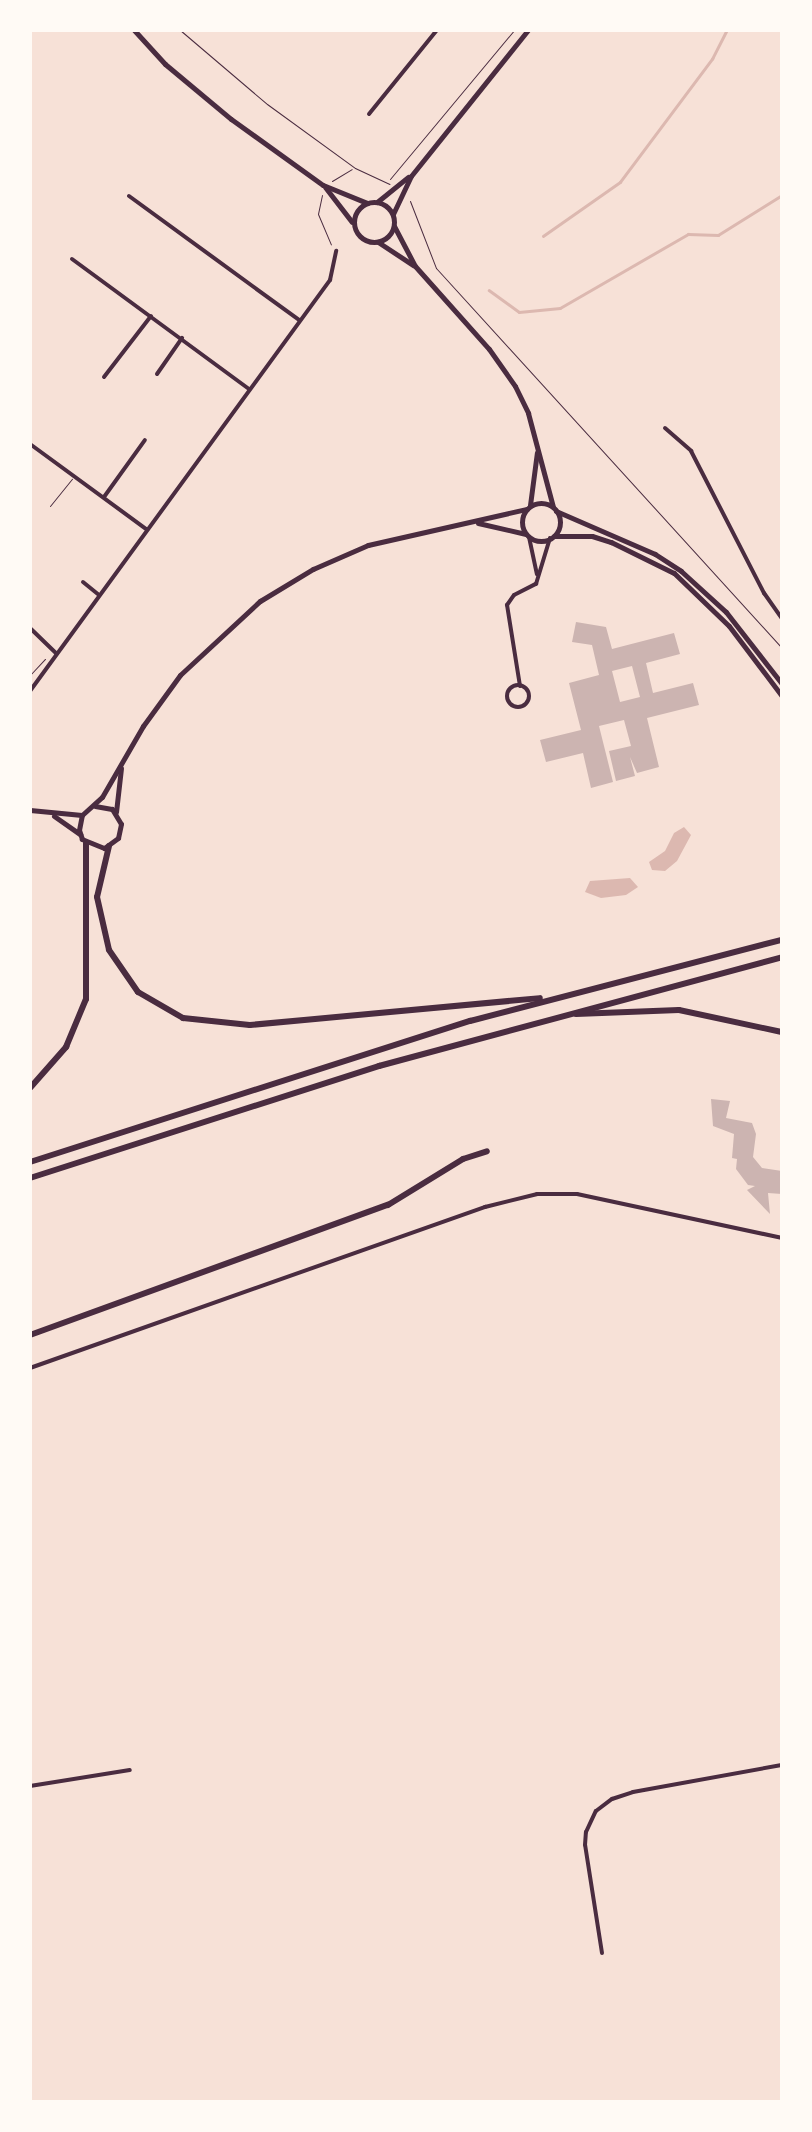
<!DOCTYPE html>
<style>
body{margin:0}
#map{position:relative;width:812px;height:2132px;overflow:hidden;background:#f7e1d7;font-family:Overpass,sans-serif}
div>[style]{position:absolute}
.water>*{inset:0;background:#dcb8b0}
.stream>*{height:2.5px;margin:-1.25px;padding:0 1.25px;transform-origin:1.25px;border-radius:1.25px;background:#dcb8b0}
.building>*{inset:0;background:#ccb4b1}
.path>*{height:1px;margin:-0.5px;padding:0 0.5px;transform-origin:0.5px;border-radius:0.5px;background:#4a2c40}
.service>*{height:1px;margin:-0.5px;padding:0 0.5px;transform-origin:0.5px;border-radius:0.5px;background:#4a2c40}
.minor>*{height:4px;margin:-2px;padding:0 2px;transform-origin:2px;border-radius:2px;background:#4a2c40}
.minor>.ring{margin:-2px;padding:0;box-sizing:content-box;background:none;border:4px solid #4a2c40;border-radius:50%}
.tertiary>*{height:4px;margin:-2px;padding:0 2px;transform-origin:2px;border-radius:2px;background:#4a2c40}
.secondary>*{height:5px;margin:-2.5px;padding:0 2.5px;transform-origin:2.5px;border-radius:2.5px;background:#4a2c40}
.primary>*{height:5px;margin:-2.5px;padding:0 2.5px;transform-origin:2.5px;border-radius:2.5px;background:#4a2c40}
.primary>.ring{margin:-2.5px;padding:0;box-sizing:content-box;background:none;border:5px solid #4a2c40;border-radius:50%}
.motorway>*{height:6px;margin:-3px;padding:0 3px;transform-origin:3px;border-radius:3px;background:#4a2c40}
span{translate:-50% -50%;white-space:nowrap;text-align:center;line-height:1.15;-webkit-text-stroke:10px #fffaf5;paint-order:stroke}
.frame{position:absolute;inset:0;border:32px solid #fffaf5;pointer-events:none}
</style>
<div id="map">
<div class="water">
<div style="clip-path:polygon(684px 827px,691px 835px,677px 861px,665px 871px,652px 870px,649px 862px,665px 851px,674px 833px)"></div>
<div style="clip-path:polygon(630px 878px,638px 887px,626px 895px,601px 898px,585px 892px,590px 881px)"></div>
</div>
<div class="stream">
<div style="left:543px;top:236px;width:94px;rotate:-35deg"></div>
<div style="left:620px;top:182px;width:154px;rotate:-53.2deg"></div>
<div style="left:712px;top:59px;width:33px;rotate:-63deg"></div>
<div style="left:489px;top:290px;width:37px;rotate:36deg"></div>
<div style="left:519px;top:312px;width:41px;rotate:-5.6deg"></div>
<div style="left:560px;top:308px;width:148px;rotate:-30deg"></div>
<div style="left:688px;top:234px;width:30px;rotate:2deg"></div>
<div style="left:718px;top:235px;width:75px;rotate:-32deg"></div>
</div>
<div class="building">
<div style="clip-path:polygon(evenodd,576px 622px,606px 627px,612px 649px,674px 633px,680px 654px,646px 663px,653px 693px,693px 683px,699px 705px,647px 718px,659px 767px,637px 773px,630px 757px,635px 776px,616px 781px,609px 751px,631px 746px,624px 720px,599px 726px,613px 782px,591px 788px,583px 753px,546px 762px,540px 740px,581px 730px,569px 683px,599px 675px,592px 645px,572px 642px,576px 622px,632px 666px,640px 697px,620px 702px,612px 671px,632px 666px)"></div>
<div style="clip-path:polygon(711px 1099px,730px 1101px,726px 1118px,752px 1123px,756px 1134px,753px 1157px,762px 1168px,782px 1171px,782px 1194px,768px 1193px,770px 1214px,747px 1190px,755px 1186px,748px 1185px,736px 1169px,737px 1159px,732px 1158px,734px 1134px,713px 1126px)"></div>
</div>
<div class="path">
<div style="left:180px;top:30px;width:114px;rotate:40.4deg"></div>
<div style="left:267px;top:104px;width:109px;rotate:36deg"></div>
<div style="left:355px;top:168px;width:38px;rotate:25deg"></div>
<div style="left:390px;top:179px;width:194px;rotate:-50.2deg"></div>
<div style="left:332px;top:181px;width:23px;rotate:-31deg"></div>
<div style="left:322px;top:195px;width:19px;rotate:102deg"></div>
<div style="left:318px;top:214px;width:33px;rotate:67deg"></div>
<div style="left:410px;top:201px;width:72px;rotate:68.8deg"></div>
<div style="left:436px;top:268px;width:514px;rotate:47.68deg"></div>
<div style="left:30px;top:675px;width:22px;rotate:-47deg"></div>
</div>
<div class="service">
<div style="left:50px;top:506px;width:35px;rotate:-51deg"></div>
</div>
<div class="minor">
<div style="left:369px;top:114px;width:108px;rotate:-51deg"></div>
<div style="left:129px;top:196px;width:210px;rotate:36.1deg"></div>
<div style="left:72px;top:259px;width:220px;rotate:36.3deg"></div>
<div style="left:157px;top:374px;width:44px;rotate:-55.2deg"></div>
<div style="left:104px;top:377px;width:77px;rotate:-52.4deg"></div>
<div style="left:665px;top:428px;width:35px;rotate:41deg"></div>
<div style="left:691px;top:451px;width:160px;rotate:62.8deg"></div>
<div style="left:764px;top:593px;width:32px;rotate:55deg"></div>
<div style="left:30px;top:444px;width:144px;rotate:36.2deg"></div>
<div style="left:104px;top:497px;width:70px;rotate:-54.3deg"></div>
<div style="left:529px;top:537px;width:38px;rotate:78deg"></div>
<div style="left:83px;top:582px;width:19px;rotate:39deg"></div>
<div style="left:30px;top:628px;width:37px;rotate:44deg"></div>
<div class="ring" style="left:507px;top:685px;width:18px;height:18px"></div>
<div style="left:520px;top:686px;width:82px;rotate:-99.1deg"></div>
<div style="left:507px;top:605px;width:12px;rotate:-55deg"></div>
<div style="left:514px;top:595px;width:25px;rotate:-27deg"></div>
<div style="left:536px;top:584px;width:48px;rotate:-73.1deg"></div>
<div style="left:30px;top:691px;width:509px;rotate:-53.87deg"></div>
<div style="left:330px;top:280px;width:30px;rotate:-78deg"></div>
<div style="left:30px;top:1786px;width:101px;rotate:-9.1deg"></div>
<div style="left:602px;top:1953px;width:109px;rotate:-98.9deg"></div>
<div style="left:585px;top:1845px;width:13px;rotate:-86deg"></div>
<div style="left:586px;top:1832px;width:23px;rotate:-65deg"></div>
<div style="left:596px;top:1811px;width:20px;rotate:-37deg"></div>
<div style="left:612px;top:1799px;width:22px;rotate:-18deg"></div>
<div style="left:633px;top:1792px;width:151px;rotate:-10.3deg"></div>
</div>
<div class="tertiary">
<div style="left:30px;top:1368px;width:483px;rotate:-19.5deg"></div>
<div style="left:485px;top:1207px;width:54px;rotate:-14deg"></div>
<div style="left:537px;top:1194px;width:40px"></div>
<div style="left:577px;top:1194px;width:210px;rotate:12.1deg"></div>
</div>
<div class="secondary">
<div style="left:377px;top:202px;width:40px;rotate:-39deg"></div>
<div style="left:393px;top:214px;width:42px;rotate:-64.7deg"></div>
<div style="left:411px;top:176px;width:187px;rotate:-51.3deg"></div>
<div style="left:478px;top:523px;width:49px;rotate:12.9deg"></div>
<div style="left:95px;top:806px;width:17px;rotate:10deg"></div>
<div style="left:112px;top:809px;width:17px;rotate:59deg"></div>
<div style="left:121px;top:824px;width:14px;rotate:102deg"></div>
<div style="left:118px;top:838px;width:17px;rotate:144deg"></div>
<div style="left:104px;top:848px;width:24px;rotate:-158deg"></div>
<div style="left:82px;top:839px;width:9px;rotate:-108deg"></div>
<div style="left:79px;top:830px;width:15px;rotate:-79deg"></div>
<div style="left:82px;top:815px;width:27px;rotate:-42deg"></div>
<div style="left:102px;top:797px;width:82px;rotate:-60deg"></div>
<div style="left:143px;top:726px;width:63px;rotate:-54deg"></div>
<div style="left:180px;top:675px;width:109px;rotate:-42.8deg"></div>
<div style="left:260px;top:601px;width:62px;rotate:-31.1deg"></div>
<div style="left:313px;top:569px;width:60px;rotate:-23.6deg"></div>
<div style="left:368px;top:545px;width:163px;rotate:-12.8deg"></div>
<div style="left:30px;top:810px;width:52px;rotate:5.5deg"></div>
<div style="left:116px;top:812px;width:44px;rotate:-83.5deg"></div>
<div style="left:54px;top:816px;width:32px;rotate:35deg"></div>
</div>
<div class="primary">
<div style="left:134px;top:30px;width:46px;rotate:47.6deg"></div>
<div style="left:165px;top:64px;width:86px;rotate:39.8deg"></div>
<div style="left:231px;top:119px;width:113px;rotate:35.7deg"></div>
<div style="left:323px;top:185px;width:48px;rotate:22.2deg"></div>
<div style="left:325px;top:187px;width:44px;rotate:52.4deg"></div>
<div class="ring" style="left:354px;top:202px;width:35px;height:35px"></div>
<div style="left:394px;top:226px;width:45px;rotate:62.3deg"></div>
<div style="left:415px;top:266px;width:111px;rotate:48.3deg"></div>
<div style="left:489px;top:349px;width:45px;rotate:54.9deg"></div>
<div style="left:515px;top:386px;width:30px;rotate:64deg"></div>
<div style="left:528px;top:413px;width:97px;rotate:75.1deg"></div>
<div style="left:378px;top:242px;width:42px;rotate:33.3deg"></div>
<div class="ring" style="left:522px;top:503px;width:33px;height:33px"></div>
<div style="left:530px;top:505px;width:53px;rotate:-82.5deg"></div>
<div style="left:556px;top:511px;width:108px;rotate:23.5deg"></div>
<div style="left:655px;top:554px;width:31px;rotate:33deg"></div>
<div style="left:681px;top:571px;width:61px;rotate:42.3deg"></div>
<div style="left:726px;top:612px;width:91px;rotate:52.1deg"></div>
<div style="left:554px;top:536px;width:38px"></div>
<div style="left:592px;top:536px;width:20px;rotate:18deg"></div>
<div style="left:611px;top:542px;width:70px;rotate:26.2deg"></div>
<div style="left:674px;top:573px;width:76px;rotate:43.9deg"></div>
<div style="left:729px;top:626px;width:88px;rotate:52.9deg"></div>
</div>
<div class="motorway">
<div style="left:109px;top:846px;width:52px;rotate:103.2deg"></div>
<div style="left:97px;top:897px;width:54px;rotate:77.2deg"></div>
<div style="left:109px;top:950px;width:51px;rotate:55.4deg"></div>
<div style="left:138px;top:992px;width:52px;rotate:30deg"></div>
<div style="left:183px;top:1018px;width:67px;rotate:6deg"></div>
<div style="left:250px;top:1025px;width:291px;rotate:-5.3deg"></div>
<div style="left:576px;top:1014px;width:103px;rotate:-2.2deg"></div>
<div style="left:679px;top:1010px;width:105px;rotate:12.1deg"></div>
<div style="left:30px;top:1088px;width:55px;rotate:-48.7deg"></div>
<div style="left:66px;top:1047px;width:52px;rotate:-67.4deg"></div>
<div style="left:86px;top:999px;width:156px;rotate:-90deg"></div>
<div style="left:30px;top:1162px;width:462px;rotate:-17.8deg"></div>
<div style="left:470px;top:1021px;width:322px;rotate:-14.6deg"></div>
<div style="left:30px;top:1178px;width:367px;rotate:-17.8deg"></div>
<div style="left:379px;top:1066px;width:417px;rotate:-15.1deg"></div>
<div style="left:30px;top:1335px;width:381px;rotate:-20deg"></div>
<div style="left:388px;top:1205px;width:88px;rotate:-31.5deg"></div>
<div style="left:463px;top:1159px;width:25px;rotate:-18deg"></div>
</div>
<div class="frame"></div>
</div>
